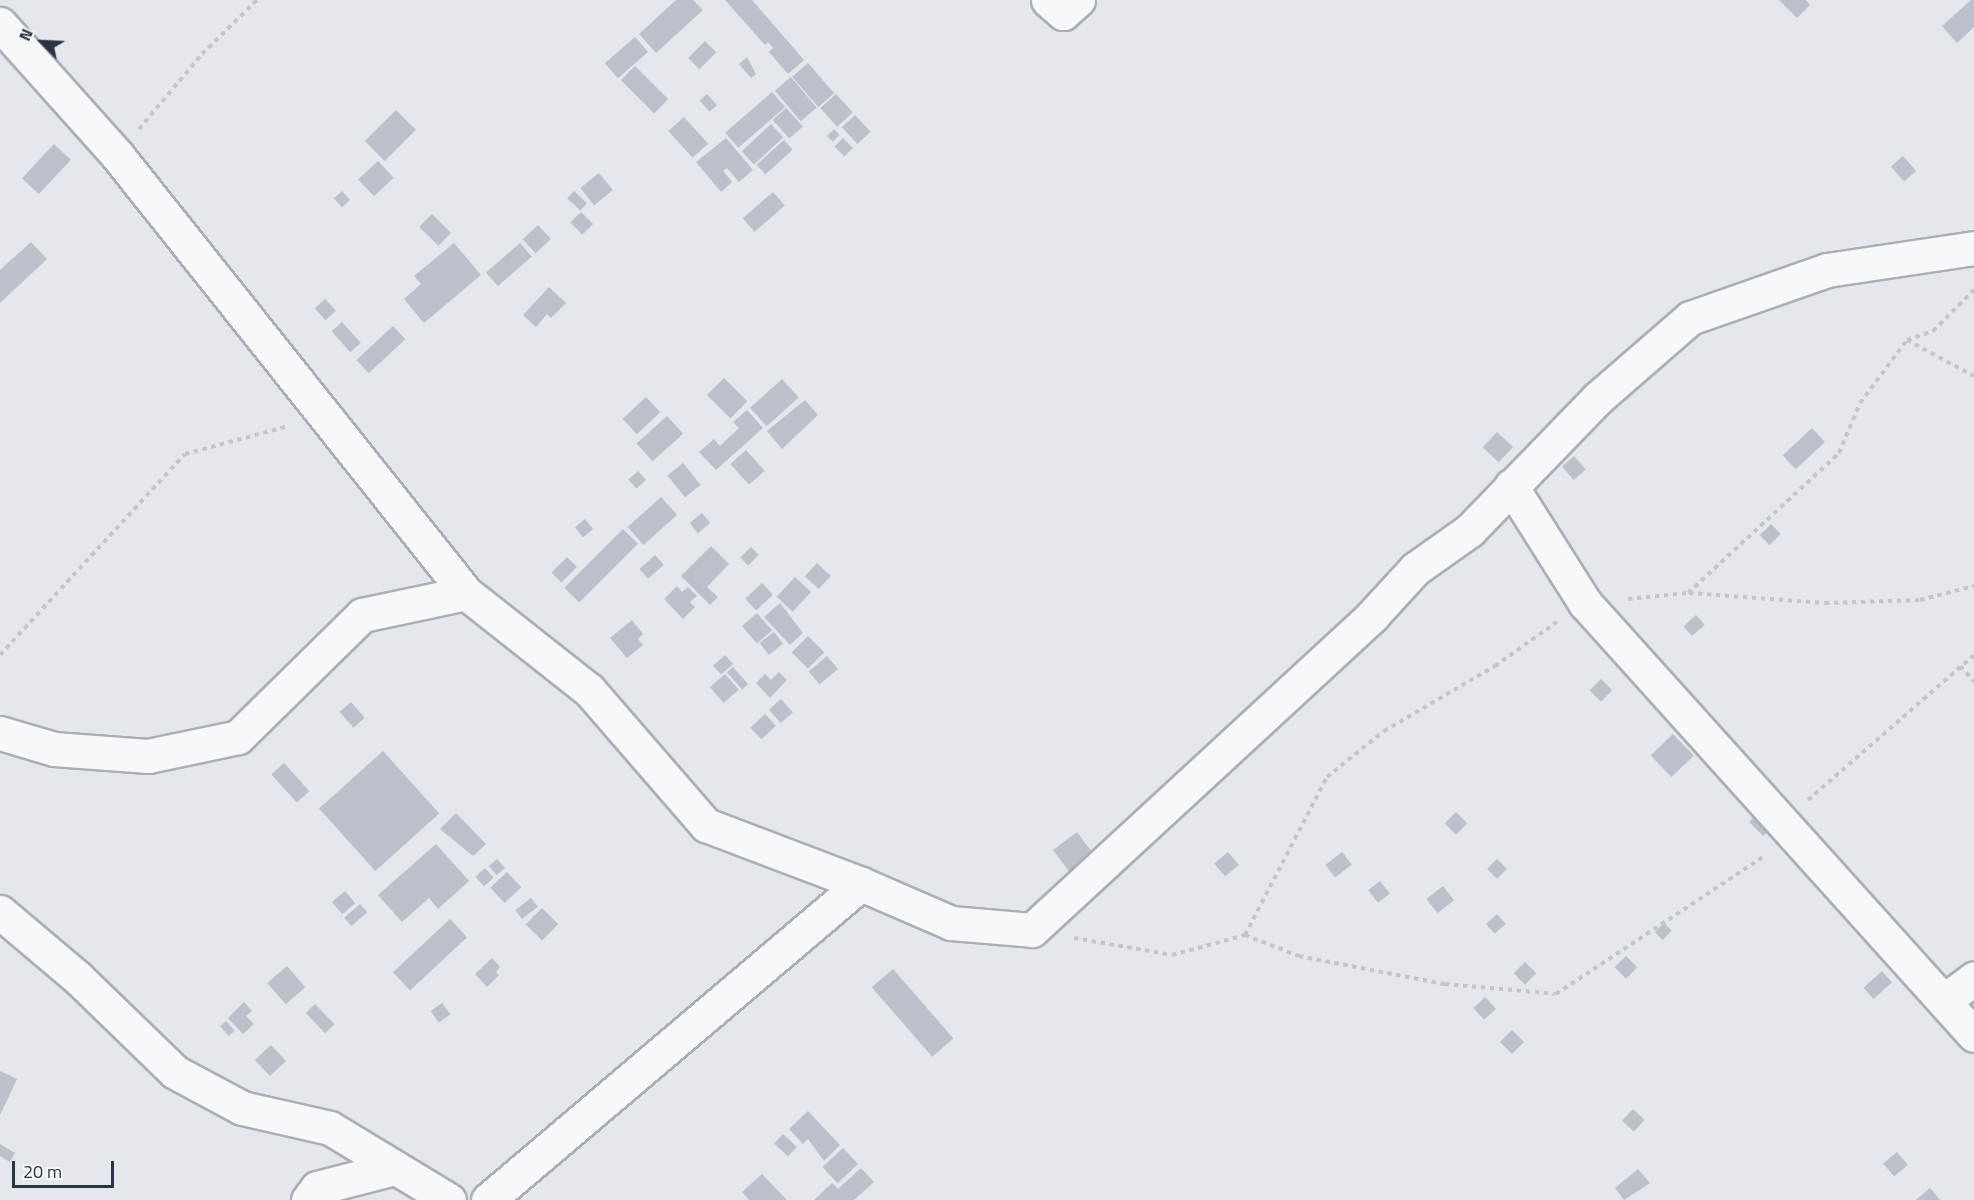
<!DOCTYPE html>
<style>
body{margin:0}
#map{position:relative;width:1974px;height:1200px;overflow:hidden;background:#e4e7ec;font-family:"Titillium Web",sans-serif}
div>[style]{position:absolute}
.building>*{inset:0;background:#bbc0ca;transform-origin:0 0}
.path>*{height:4px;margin-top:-2px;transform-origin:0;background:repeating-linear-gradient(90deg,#c2c5cb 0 4.5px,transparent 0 9px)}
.roads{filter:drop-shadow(2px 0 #a9aeb7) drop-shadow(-2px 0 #a9aeb7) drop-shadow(0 2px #a9aeb7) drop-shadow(0 -2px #a9aeb7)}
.street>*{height:33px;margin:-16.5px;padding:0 16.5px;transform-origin:16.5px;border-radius:16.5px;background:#f7f8fa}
span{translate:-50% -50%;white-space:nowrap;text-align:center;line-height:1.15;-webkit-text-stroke:6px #f4f6f9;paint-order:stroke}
.north{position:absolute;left:12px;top:12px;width:60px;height:60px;-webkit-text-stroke:4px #f4f6f9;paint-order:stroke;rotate:294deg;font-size:16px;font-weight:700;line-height:24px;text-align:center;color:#2b3445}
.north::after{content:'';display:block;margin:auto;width:21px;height:27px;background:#2b3445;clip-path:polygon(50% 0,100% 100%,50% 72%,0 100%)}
.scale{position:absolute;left:12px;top:1161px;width:102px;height:27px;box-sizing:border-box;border:3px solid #2b3445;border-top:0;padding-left:8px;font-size:18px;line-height:21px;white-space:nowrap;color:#2b3445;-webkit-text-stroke:4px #f4f6f9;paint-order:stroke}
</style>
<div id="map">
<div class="building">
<div style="clip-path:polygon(676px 0,693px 0,703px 10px,656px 53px,639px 34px)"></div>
<div style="clip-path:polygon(725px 0,752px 0,804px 60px,788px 74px,769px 52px,773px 48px,768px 42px,765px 45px)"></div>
<div style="clip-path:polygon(1779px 0,1806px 0,1810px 5px,1797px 18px)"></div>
<div style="clip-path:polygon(1971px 0,1974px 0,1974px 27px,1957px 43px,1942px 26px)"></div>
<div style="left:635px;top:37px;width:20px;height:40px;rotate:49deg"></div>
<div style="left:705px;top:41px;width:16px;height:24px;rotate:45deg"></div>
<div style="clip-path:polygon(747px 57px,756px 74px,751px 78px,739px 64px)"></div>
<div style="left:808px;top:63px;width:40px;height:21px;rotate:49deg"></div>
<div style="left:635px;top:66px;width:47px;height:20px;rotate:45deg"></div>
<div style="left:791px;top:77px;width:40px;height:21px;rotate:50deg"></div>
<div style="left:772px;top:92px;width:20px;height:62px;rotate:49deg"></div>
<div style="left:707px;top:94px;width:15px;height:10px;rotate:48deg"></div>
<div style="left:836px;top:94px;width:25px;height:21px;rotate:48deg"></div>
<div style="left:786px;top:108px;width:25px;height:18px;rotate:48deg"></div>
<div style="left:396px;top:110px;width:28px;height:44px;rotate:45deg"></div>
<div style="left:855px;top:115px;width:23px;height:18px;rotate:47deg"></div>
<div style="left:684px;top:117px;width:36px;height:21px;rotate:48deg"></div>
<div style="left:771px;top:124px;width:18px;height:40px;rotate:47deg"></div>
<div style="left:834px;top:129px;width:8px;height:10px;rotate:45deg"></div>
<div style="clip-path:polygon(726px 138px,753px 170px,739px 182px,727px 168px,723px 171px,732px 182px,721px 192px,696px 162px)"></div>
<div style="left:843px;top:138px;width:14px;height:12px;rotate:45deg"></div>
<div style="left:784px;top:140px;width:13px;height:37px;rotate:48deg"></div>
<div style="left:54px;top:144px;width:23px;height:47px;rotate:43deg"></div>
<div style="left:1903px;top:156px;width:20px;height:16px;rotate:49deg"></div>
<div style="left:378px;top:161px;width:23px;height:27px;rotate:47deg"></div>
<div style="left:599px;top:173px;width:22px;height:24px;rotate:51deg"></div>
<div style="left:342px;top:191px;width:12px;height:11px;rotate:48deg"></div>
<div style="left:574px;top:191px;width:18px;height:10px;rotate:43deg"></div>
<div style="left:773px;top:192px;width:18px;height:40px;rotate:49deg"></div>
<div style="left:581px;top:212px;width:17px;height:15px;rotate:45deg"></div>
<div style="left:432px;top:214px;width:27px;height:18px;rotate:45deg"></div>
<div style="left:538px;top:225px;width:19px;height:21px;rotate:47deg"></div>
<div style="clip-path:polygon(31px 242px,47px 259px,0 303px,0 270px)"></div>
<div style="clip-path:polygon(454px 243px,481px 275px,424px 323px,404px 299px,421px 284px,414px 276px)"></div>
<div style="left:520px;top:243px;width:18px;height:45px;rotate:49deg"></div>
<div style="clip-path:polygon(549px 287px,566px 303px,551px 318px,547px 314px,536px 327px,523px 315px)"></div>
<div style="left:325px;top:299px;width:16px;height:14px;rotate:47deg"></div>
<div style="left:342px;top:322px;width:28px;height:14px;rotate:48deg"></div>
<div style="left:393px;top:326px;width:18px;height:50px;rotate:47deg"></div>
<div style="left:724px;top:378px;width:33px;height:24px;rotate:45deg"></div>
<div style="left:782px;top:379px;width:25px;height:43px;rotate:48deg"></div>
<div style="left:646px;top:397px;width:21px;height:32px;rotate:47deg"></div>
<div style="clip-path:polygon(805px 400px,818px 415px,782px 449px,767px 431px)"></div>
<div style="clip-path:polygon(747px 410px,763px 428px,716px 470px,699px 452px,714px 439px,720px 446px,739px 428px,733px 422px)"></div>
<div style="left:667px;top:416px;width:24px;height:41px;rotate:48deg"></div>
<div style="left:1812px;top:428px;width:19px;height:40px;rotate:47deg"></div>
<div style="left:1497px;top:432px;width:22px;height:21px;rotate:43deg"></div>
<div style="left:746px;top:450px;width:28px;height:21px;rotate:48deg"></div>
<div style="left:1574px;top:456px;width:18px;height:16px;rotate:49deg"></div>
<div style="left:683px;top:463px;width:28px;height:20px;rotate:51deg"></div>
<div style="left:638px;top:471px;width:12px;height:13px;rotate:48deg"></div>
<div style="left:661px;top:497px;width:24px;height:45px;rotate:48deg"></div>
<div style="left:702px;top:513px;width:13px;height:16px;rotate:51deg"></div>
<div style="left:585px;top:519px;width:13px;height:13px;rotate:51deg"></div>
<div style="left:1771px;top:524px;width:14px;height:16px;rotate:45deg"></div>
<div style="left:623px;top:529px;width:21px;height:83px;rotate:45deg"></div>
<div style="clip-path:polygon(711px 546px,729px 564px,707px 587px,718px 597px,710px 605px,681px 576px)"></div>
<div style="left:751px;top:547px;width:11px;height:15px;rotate:45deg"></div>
<div style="left:655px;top:555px;width:13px;height:21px;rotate:48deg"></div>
<div style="left:567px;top:557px;width:14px;height:22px;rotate:45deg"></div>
<div style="left:817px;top:563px;width:19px;height:18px;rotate:43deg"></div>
<div style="left:795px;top:577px;width:22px;height:27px;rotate:43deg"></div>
<div style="left:762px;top:583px;width:16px;height:23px;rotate:47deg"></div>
<div style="clip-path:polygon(677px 586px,682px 592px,688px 587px,697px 596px,690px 602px,695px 607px,683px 619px,664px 599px)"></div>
<div style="clip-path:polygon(780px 603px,803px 633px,790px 645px,764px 617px)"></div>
<div style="left:757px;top:613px;width:23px;height:20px;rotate:49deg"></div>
<div style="left:1696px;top:615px;width:13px;height:17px;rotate:48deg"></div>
<div style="clip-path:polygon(632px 620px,643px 634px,638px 639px,643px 645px,627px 658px,610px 638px)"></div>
<div style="left:774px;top:632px;width:15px;height:18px;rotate:53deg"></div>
<div style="left:808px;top:636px;width:23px;height:23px;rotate:45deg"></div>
<div style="left:725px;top:655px;width:12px;height:16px;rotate:48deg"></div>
<div style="left:827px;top:656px;width:17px;height:24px;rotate:50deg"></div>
<div style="left:733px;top:667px;width:23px;height:8px;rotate:49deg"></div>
<div style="clip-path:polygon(779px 672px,787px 680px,770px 698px,756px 683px,765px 674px,771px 680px)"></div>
<div style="left:725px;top:674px;width:21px;height:20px;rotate:49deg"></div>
<div style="left:1601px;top:679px;width:16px;height:16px;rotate:45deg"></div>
<div style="left:781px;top:699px;width:18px;height:16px;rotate:49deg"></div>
<div style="left:351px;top:702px;width:21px;height:15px;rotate:49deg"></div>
<div style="left:765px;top:714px;width:16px;height:20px;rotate:47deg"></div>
<div style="left:1673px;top:734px;width:30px;height:31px;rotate:46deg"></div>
<div style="left:383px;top:751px;width:84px;height:86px;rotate:48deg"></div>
<div style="left:284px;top:763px;width:38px;height:17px;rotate:48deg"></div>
<div style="left:1456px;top:812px;width:16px;height:16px;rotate:45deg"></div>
<div style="left:1759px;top:812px;width:20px;height:14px;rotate:45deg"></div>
<div style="clip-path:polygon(456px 813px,486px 844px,473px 856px,440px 829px)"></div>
<div style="left:1077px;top:832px;width:35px;height:30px;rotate:53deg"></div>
<div style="clip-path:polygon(436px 844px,469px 881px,438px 909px,429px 898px,402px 922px,378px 895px)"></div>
<div style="left:1228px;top:852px;width:17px;height:18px;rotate:50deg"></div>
<div style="left:1342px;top:852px;width:16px;height:21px;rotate:52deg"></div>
<div style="left:497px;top:859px;width:12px;height:11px;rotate:48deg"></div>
<div style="left:1497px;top:859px;width:14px;height:14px;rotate:45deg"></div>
<div style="left:485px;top:868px;width:13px;height:13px;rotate:48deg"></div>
<div style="left:507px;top:872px;width:21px;height:23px;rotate:47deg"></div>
<div style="left:1380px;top:881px;width:16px;height:15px;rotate:52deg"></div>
<div style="left:1443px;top:886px;width:18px;height:21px;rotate:52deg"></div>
<div style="left:345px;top:891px;width:16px;height:17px;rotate:50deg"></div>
<div style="left:531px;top:898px;width:11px;height:20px;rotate:52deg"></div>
<div style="left:360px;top:904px;width:11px;height:21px;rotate:49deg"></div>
<div style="left:542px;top:908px;width:23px;height:23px;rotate:45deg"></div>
<div style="left:1497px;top:914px;width:13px;height:15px;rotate:48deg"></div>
<div style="left:450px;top:919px;width:25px;height:78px;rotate:47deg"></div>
<div style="left:1664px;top:923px;width:11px;height:13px;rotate:45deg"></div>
<div style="left:1626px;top:956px;width:16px;height:16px;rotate:45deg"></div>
<div style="clip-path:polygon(492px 958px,500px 967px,496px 972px,499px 975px,487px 987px,475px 974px)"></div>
<div style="left:1525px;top:962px;width:16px;height:16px;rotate:45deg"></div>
<div style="left:287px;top:966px;width:28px;height:26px;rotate:49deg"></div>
<div style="left:893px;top:969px;width:92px;height:28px;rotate:49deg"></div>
<div style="left:1882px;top:971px;width:15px;height:25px;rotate:48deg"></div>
<div style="left:1485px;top:997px;width:16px;height:16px;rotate:47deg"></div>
<div style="clip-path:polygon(244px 1002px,252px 1011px,246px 1016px,254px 1024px,243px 1034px,228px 1018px)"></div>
<div style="left:442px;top:1003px;width:14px;height:14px;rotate:54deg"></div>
<div style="left:315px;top:1004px;width:28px;height:13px;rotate:46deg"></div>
<div style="left:226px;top:1021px;width:13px;height:8px;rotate:48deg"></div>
<div style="left:1512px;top:1030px;width:17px;height:17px;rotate:45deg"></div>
<div style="left:271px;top:1045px;width:22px;height:22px;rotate:47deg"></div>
<div style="clip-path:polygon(0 1071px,17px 1079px,0 1115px)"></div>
<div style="left:1633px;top:1109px;width:16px;height:16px;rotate:43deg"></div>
<div style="clip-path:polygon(808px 1111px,840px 1145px,824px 1161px,808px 1139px,803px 1144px,789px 1129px)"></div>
<div style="left:783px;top:1134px;width:19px;height:13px;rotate:43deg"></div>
<div style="clip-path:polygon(0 1144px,15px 1153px,10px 1162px,0 1156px)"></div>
<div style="left:843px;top:1148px;width:22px;height:28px;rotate:47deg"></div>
<div style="left:1897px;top:1152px;width:17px;height:18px;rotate:50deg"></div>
<div style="clip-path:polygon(861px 1168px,874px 1182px,854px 1200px,814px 1200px,832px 1183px,838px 1189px)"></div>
<div style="clip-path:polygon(1638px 1169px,1650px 1183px,1624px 1200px,1615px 1188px)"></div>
<div style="clip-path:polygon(762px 1174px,787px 1200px,749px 1200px,742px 1192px)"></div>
<div style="clip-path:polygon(1930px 1188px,1940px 1200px,1916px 1200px)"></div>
</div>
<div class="path">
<div style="left:139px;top:129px;width:98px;rotate:-50deg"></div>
<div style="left:202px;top:54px;width:77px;rotate:-44.5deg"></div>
<div style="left:1907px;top:340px;width:76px;rotate:28.2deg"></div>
<div style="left:1689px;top:593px;width:136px;rotate:4.2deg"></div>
<div style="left:1825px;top:603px;width:95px;rotate:-1.8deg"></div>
<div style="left:1920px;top:600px;width:56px;rotate:-14.5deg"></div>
<div style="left:1628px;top:599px;width:60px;rotate:-5.7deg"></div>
<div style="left:1688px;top:593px;width:206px;rotate:-42.8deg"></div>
<div style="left:1839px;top:453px;width:54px;rotate:-67.2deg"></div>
<div style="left:1860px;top:403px;width:79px;rotate:-53.3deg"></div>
<div style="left:1907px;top:340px;width:28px;rotate:-19deg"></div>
<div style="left:1933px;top:331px;width:58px;rotate:-45deg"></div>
<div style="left:0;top:655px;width:273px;rotate:-47.4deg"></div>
<div style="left:185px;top:454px;width:108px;rotate:-15.1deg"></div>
<div style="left:1960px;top:666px;width:21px;rotate:47deg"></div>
<div style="left:1808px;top:800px;width:220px;rotate:-41.1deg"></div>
<div style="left:1245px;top:935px;width:178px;rotate:-62.6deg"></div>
<div style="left:1327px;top:777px;width:73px;rotate:-38.9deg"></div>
<div style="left:1384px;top:731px;width:129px;rotate:-30.4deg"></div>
<div style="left:1495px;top:666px;width:76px;rotate:-35.4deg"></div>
<div style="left:1074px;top:938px;width:99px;rotate:9.8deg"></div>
<div style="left:1172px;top:955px;width:76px;rotate:-15.3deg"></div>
<div style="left:1245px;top:935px;width:58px;rotate:21.3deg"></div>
<div style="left:1299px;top:956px;width:149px;rotate:10.9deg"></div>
<div style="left:1445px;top:984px;width:111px;rotate:5.1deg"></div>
<div style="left:1556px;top:994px;width:252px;rotate:-33.5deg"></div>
</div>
<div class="roads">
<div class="street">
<div style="left:1048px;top:0;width:20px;rotate:41deg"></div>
<div style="left:1063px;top:13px;width:20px;rotate:-41deg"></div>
<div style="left:0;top:24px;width:176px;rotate:48.2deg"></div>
<div style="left:117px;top:155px;width:560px;rotate:51.45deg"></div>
<div style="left:1511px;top:486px;width:138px;rotate:57.7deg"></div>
<div style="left:1585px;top:603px;width:581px;rotate:48deg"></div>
<div style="left:0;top:733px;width:56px;rotate:16.5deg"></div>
<div style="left:54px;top:749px;width:94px;rotate:4.3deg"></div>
<div style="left:148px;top:756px;width:92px;rotate:-11.9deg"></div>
<div style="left:238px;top:737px;width:174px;rotate:-44.5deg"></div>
<div style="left:362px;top:615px;width:106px;rotate:-11.9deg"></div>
<div style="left:466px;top:593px;width:157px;rotate:38.3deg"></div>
<div style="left:589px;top:690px;width:179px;rotate:49.1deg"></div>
<div style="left:706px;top:825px;width:166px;rotate:20.8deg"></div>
<div style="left:861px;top:884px;width:98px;rotate:23.4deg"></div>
<div style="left:951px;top:923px;width:81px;rotate:4.9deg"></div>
<div style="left:1032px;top:930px;width:463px;rotate:-42.7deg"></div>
<div style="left:1372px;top:616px;width:64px;rotate:-47.5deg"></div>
<div style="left:1415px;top:569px;width:67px;rotate:-35.3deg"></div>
<div style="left:1470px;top:530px;width:184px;rotate:-45.9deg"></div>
<div style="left:1598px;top:398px;width:122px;rotate:-41deg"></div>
<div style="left:1690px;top:318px;width:145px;rotate:-19.3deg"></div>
<div style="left:1827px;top:270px;width:149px;rotate:-8.5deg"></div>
<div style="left:0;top:912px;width:101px;rotate:40.2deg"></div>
<div style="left:77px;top:977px;width:136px;rotate:44.1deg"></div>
<div style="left:175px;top:1072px;width:76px;rotate:28.2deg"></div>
<div style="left:242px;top:1108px;width:90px;rotate:12.8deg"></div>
<div style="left:330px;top:1128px;width:139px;rotate:31.2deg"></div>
<div style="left:1944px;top:1001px;width:38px;rotate:-37deg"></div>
<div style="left:308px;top:1200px;width:15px;rotate:-53deg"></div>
<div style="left:317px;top:1188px;width:81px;rotate:-14.4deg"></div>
<div style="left:488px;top:1200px;width:489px;rotate:-40.3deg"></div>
</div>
</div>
<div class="north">N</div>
<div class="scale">20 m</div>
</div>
